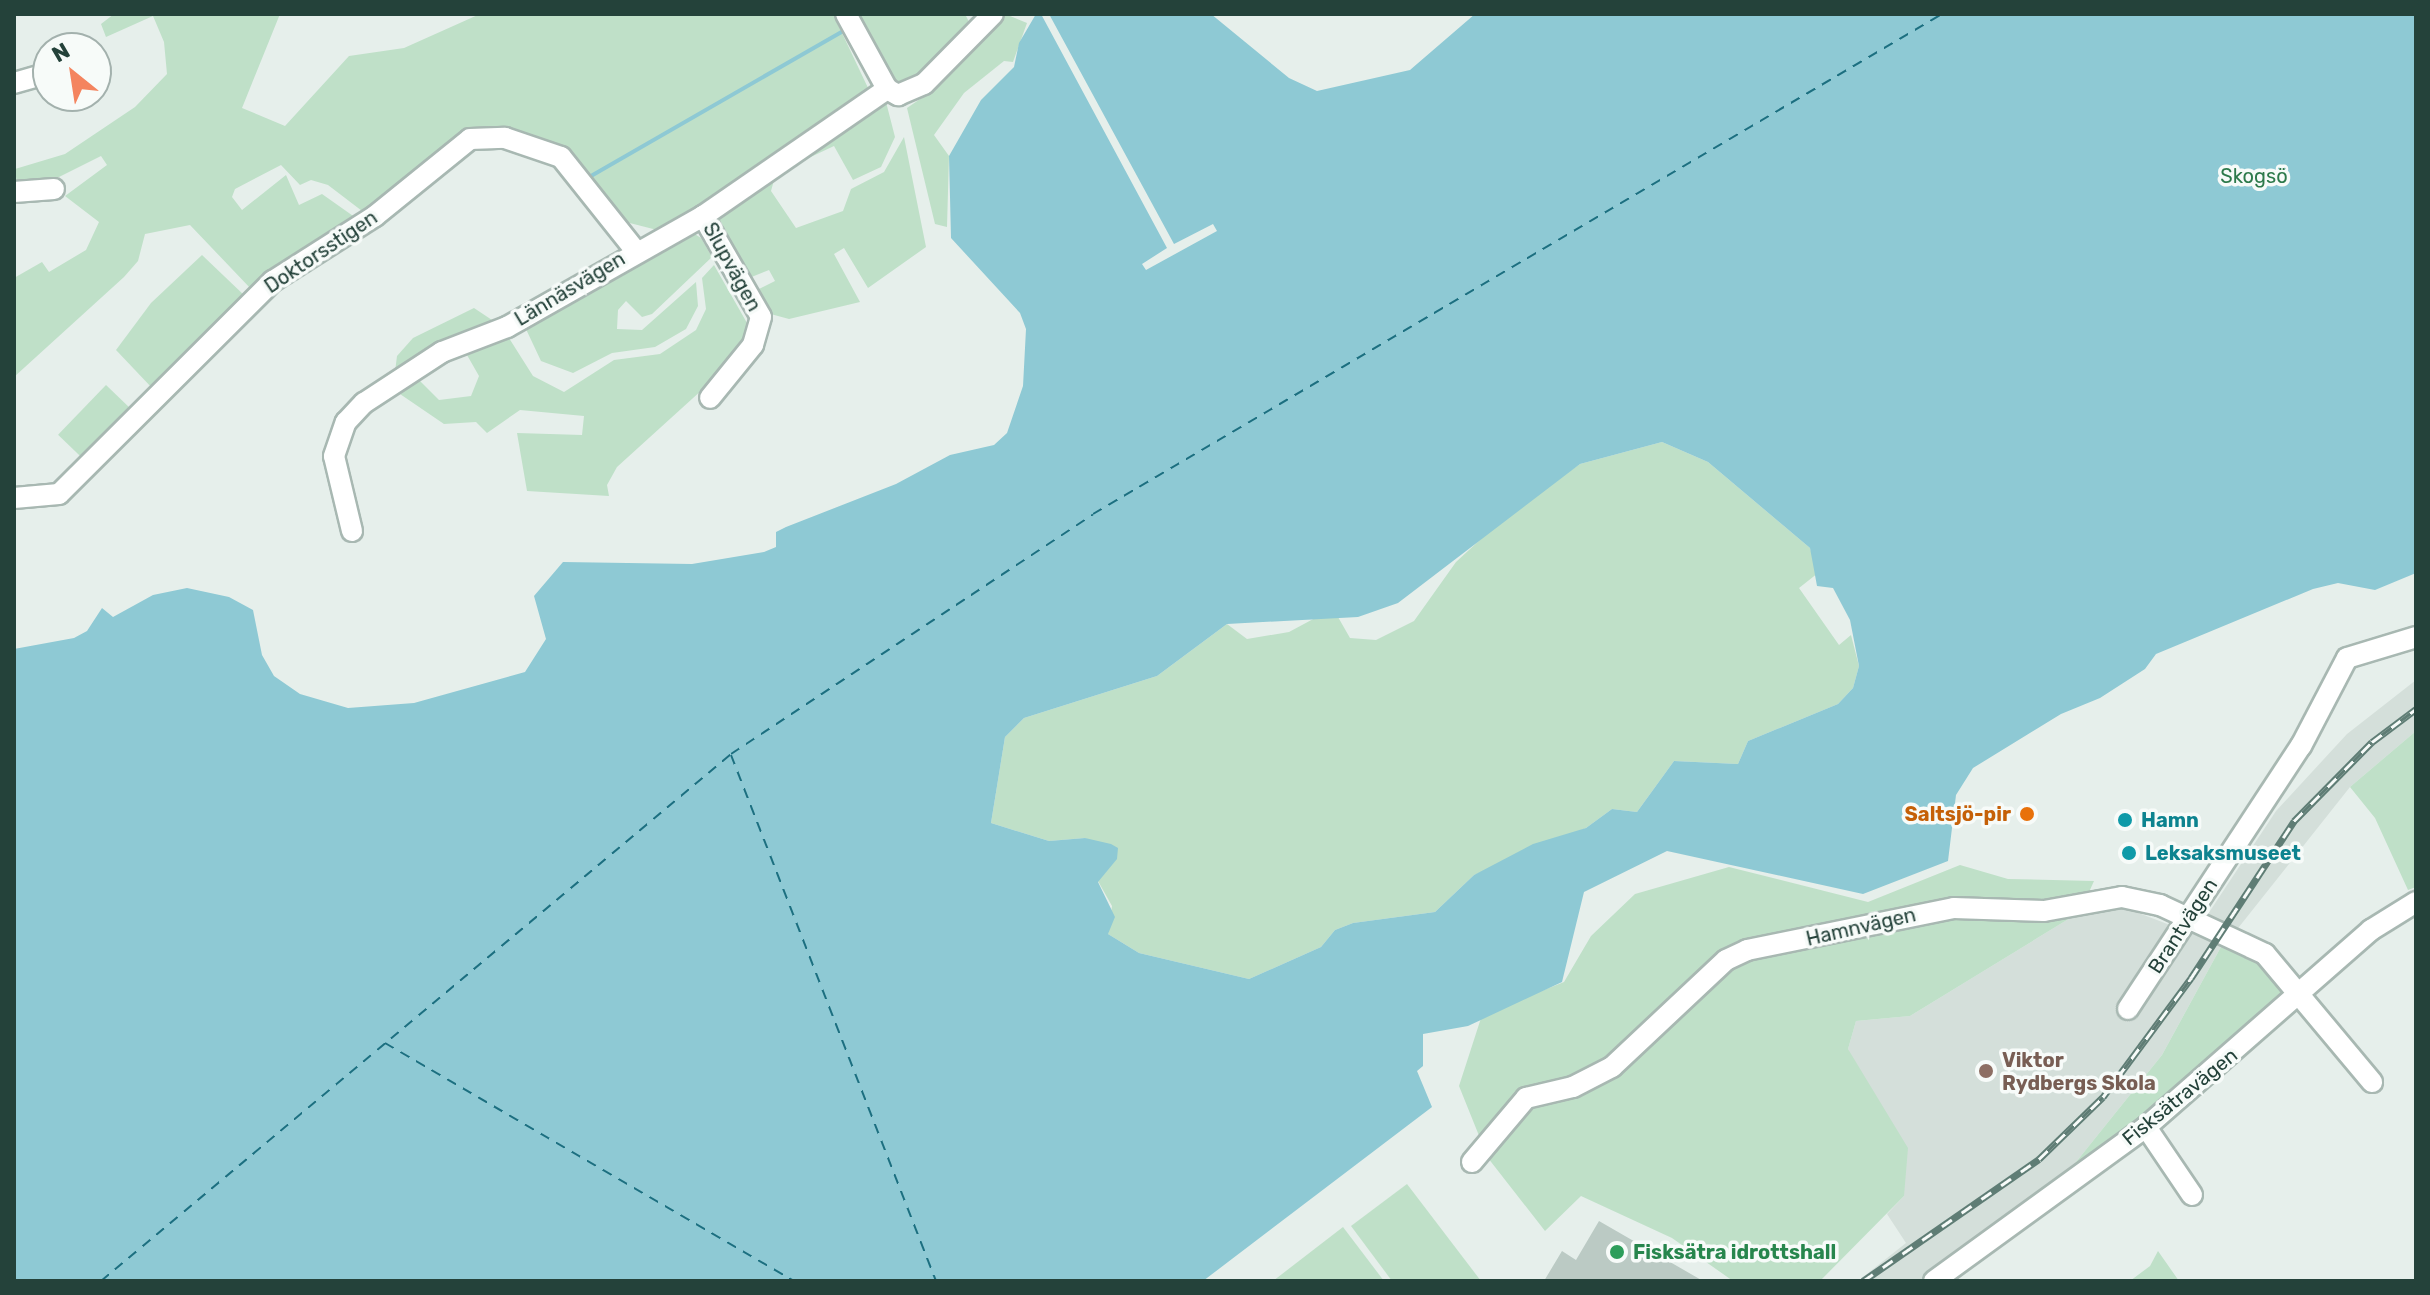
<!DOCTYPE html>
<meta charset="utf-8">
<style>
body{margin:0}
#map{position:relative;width:2430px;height:1295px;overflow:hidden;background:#e6efeb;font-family:Rubik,sans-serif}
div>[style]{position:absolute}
.built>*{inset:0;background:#d4dfda}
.green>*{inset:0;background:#bfe0c8;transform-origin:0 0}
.water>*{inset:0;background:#8ec9d4}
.pier>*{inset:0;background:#e6efeb}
.stream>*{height:4px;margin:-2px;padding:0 2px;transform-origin:2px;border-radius:2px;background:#8ec9d4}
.ferry>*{height:2px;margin-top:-1px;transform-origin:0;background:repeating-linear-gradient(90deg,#1c6f80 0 10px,transparent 0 18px)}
.building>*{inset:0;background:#bbcac4}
.roads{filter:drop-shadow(2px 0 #a8b8b2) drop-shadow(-2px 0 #a8b8b2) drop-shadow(0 2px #a8b8b2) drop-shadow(0 -2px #a8b8b2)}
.minor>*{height:20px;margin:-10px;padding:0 10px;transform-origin:10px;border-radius:10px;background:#fff}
.rail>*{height:7px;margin-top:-3.5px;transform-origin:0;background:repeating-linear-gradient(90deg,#f7fbf9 0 12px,#5f7d75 0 24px);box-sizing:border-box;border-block:2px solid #5f7d75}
.dots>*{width:22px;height:22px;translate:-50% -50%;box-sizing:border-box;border:4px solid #f7fbf9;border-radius:50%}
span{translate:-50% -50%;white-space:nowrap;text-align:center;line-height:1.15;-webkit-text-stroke:7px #f7fbf9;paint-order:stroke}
.park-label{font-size:20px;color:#2d7a4b}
.street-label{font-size:20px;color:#24423a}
.food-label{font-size:20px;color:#c56008;font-weight:700}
.right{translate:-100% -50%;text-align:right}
.culture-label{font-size:20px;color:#0d838f;font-weight:700}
.left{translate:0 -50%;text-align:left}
.education-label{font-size:20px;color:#785e54;font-weight:700}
.leisure-label{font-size:20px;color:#27864d;font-weight:700}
.frame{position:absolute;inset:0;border:16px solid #24423a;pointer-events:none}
.north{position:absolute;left:32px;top:32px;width:80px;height:80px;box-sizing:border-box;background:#f7fbf9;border:2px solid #a3b1ad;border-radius:50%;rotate:330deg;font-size:22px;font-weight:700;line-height:32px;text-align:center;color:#24423a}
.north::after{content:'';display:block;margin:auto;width:28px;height:36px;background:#f4845f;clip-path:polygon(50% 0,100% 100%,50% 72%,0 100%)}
</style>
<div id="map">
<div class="built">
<div style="clip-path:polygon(2416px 680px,2416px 731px,2350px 787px,2235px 932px,2208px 914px,2276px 811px,2347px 734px)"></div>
<div style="clip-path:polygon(2123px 907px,2222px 945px,2162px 1055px,2068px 1172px,1990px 1230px,1919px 1281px,1858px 1281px,1906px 1243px,1887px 1214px,1904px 1196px,1848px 1049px,1856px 1021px,1910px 1016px,2080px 912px)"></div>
</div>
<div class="green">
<div style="clip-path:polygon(114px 14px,280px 14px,242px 108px,285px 126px,349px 56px,404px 48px,480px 14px,833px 14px,869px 90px,661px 231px,618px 220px,580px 167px,480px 130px,453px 139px,366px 214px,328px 185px,311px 180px,300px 185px,281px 165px,235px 189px,232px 197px,242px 210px,286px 175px,299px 205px,322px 194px,356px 218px,252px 290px,190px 225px,145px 234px,138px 261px,124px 277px,14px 377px,14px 278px,42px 262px,49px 272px,86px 250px,99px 222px,65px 196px,107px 165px,101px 156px,39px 187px,17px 184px,15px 169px,65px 154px,135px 107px,167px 74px,164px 42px,153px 16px,106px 37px,101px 24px)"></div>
<div style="clip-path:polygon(853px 14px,965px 14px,970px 24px,914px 81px,901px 83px,889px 75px)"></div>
<div style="clip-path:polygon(1005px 14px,1027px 23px,1013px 62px,1004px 61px,964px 93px,934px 135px,949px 156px,947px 227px,935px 224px,907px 108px,936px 88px)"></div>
<div style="clip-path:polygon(886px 102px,895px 137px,881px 167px,853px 180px,834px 146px,800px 162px,794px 158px)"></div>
<div style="clip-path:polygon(904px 137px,926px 247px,868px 288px,844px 248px,834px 254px,860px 302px,789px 319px,767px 313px,753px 292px,775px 281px,769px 270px,749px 278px,714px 216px,776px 173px,771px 191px,796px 228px,843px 211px,851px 189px,884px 172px)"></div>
<div style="clip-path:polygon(687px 229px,701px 238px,712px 257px,652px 314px,642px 317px,626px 301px,618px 310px,617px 329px,642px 330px,696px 282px,698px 306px,686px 329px,655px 347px,612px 353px,573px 373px,541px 361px,525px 327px)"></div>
<div style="clip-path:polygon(202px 255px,246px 297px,153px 389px,116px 350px,151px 303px)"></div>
<div style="clip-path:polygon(714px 265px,751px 330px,714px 379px,617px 467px,607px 485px,609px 496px,527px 491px,517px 433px,582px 435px,584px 416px,520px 410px,487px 433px,476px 422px,444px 424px,400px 394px,399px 386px,416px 377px,439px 400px,471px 396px,479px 376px,463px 348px,507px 335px,533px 376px,564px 392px,614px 360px,660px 354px,696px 330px,706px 309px,702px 278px)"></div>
<div style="clip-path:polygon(474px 308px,495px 322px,395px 372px,397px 356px,413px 338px)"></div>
<div style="left:106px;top:385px;width:35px;height:69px;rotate:44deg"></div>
<div style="clip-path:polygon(1662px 442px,1708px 462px,1810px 548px,1818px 573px,1799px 588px,1839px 645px,1851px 635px,1859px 666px,1853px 688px,1838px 704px,1748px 741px,1738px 764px,1674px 761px,1637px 812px,1612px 809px,1586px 828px,1474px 875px,1435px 912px,1353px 923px,1335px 930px,1321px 947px,1249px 979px,1139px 953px,1108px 934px,1112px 906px,1098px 881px,1117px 858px,1085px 838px,1049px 841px,991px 823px,1005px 737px,1024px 718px,1157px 676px,1227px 624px,1247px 639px,1289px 632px,1317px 617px,1338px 617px,1350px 638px,1376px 640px,1414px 621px,1456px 562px,1508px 514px,1580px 464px)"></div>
<div style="clip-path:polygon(2416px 731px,2416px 887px,2408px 890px,2375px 818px,2350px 787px)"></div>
<div style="clip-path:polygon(1960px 865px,2008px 879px,2094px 881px,2080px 912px,1910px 1016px,1856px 1021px,1848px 1049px,1908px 1148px,1904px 1196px,1820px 1281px,1733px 1281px,1672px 1238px,1581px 1196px,1545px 1231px,1488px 1158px,1459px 1086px,1482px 1015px,1564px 982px,1591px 936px,1635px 894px,1729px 867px,1868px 902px)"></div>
<div style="clip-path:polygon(2222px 945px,2270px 970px,2284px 993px,2145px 1116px,2068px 1172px,2162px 1055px)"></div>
<div style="clip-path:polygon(1407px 1184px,1481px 1281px,1392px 1281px,1351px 1226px)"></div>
<div style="clip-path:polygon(1343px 1227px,1384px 1281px,1273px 1281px)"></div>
<div style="clip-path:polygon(2158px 1251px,2179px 1281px,2130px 1281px,2150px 1266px)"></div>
</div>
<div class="water">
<div style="clip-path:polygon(evenodd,1036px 14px,1211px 14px,1289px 78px,1317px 91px,1410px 70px,1475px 14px,2416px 14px,2416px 573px,2375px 590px,2338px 583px,2313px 589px,2156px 654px,2145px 669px,2100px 698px,2061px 714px,1973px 768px,1956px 795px,1948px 861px,1863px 894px,1667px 851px,1584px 892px,1562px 982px,1468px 1026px,1423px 1034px,1423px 1066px,1417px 1071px,1432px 1107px,1203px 1281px,14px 1281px,14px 649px,74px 638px,87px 631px,102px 608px,113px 617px,153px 595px,187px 588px,229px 597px,253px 610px,262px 655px,274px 676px,300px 694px,348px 708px,414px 703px,525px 672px,546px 639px,534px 596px,563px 562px,692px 564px,764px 552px,776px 547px,776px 532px,786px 527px,896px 484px,950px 455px,994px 445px,1007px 433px,1023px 386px,1026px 329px,1020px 313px,951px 238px,949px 156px,981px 100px,1014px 67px,1019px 43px,1036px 14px,1662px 442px,1708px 462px,1810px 548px,1817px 586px,1833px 588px,1850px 620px,1859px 666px,1853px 688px,1838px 704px,1748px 741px,1738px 764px,1674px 761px,1637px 812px,1612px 809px,1586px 828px,1533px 844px,1474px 875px,1435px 912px,1353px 923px,1335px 930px,1321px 947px,1249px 979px,1139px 953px,1108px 934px,1115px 917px,1098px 882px,1117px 859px,1118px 848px,1111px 844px,1085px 838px,1049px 841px,991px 823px,1005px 737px,1024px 718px,1157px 676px,1227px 624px,1358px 617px,1398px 603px,1580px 464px,1662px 442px)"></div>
</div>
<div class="pier">
<div style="clip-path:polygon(1041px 14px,1049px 14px,1174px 244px,1213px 224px,1217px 231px,1146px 270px,1142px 264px,1167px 248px)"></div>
</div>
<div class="stream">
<div style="left:591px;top:176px;width:291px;rotate:-29.9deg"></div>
</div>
<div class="ferry">
<div style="left:731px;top:755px;width:565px;rotate:68.71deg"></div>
<div style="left:385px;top:1043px;width:473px;rotate:30.2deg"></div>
<div style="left:101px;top:1281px;width:821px;rotate:-39.91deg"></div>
<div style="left:731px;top:754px;width:434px;rotate:-33.5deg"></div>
<div style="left:1093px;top:514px;width:985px;rotate:-30.5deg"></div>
</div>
<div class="building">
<div style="clip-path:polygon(1599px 1221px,1703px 1281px,1544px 1281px,1562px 1251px,1576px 1260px)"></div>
</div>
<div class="roads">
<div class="minor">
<div style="left:846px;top:14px;width:85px;rotate:61.3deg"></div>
<div style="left:14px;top:83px;width:35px;rotate:-16deg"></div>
<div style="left:887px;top:89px;width:13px;rotate:29deg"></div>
<div style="left:898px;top:95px;width:28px;rotate:-23deg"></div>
<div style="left:924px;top:84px;width:98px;rotate:-45.4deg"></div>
<div style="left:14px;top:192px;width:40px;rotate:-4.3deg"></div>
<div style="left:703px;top:216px;width:116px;rotate:60.1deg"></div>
<div style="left:761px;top:317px;width:29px;rotate:106deg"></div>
<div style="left:753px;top:345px;width:68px;rotate:129.1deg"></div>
<div style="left:14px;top:498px;width:45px;rotate:-5.1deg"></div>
<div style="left:59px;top:494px;width:302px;rotate:-44.9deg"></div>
<div style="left:273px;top:281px;width:121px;rotate:-32.5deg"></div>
<div style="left:375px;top:216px;width:122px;rotate:-39deg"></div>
<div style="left:470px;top:139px;width:35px;rotate:-2deg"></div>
<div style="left:505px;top:138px;width:59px;rotate:18.7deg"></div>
<div style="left:561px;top:157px;width:119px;rotate:51.5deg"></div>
<div style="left:352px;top:531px;width:77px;rotate:-103.5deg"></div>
<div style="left:334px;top:456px;width:36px;rotate:-71deg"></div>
<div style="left:346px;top:422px;width:26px;rotate:-47deg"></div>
<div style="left:364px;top:403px;width:93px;rotate:-33.2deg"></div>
<div style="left:442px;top:352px;width:70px;rotate:-21deg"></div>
<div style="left:507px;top:327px;width:225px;rotate:-29.5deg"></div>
<div style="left:703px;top:216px;width:224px;rotate:-34.6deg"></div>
<div style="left:2128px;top:1009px;width:315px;rotate:-56.7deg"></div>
<div style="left:2301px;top:746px;width:99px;rotate:-62.4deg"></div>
<div style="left:2347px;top:658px;width:72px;rotate:-16.9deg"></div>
<div style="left:2146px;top:1127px;width:82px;rotate:55.9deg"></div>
<div style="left:1472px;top:1162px;width:84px;rotate:-49.8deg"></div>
<div style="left:1526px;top:1098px;width:48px;rotate:-13.2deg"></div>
<div style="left:1573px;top:1087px;width:44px;rotate:-27.1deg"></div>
<div style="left:1612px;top:1067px;width:156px;rotate:-43.2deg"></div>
<div style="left:1726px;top:960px;width:23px;rotate:-25deg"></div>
<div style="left:1747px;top:950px;width:211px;rotate:-11.5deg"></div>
<div style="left:1954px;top:908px;width:90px;rotate:1.9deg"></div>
<div style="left:2044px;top:911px;width:79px;rotate:-10.2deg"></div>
<div style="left:2122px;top:897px;width:39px;rotate:12deg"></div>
<div style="left:2160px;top:905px;width:116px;rotate:25deg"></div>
<div style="left:2265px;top:954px;width:167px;rotate:50.1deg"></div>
<div style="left:1934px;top:1281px;width:262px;rotate:-36deg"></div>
<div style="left:2146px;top:1127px;width:299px;rotate:-41.2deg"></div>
<div style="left:2371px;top:930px;width:53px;rotate:-31.9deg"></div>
</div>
</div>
<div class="rail">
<div style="left:1863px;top:1281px;width:214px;rotate:-34.7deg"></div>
<div style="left:2039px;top:1159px;width:89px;rotate:-44.1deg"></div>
<div style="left:2103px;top:1097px;width:148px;rotate:-53.5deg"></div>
<div style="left:2191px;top:978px;width:188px;rotate:-56.7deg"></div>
<div style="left:2294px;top:821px;width:111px;rotate:-45.4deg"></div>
<div style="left:2372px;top:742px;width:55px;rotate:-36.9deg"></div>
</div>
<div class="dots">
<div style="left:2027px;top:814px;background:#e8710a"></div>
<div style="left:2125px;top:820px;background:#0f9aa8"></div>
<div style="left:2129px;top:853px;background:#0f9aa8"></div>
<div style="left:1986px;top:1071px;background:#8d6e63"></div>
<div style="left:1617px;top:1252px;background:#2e9e5b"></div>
</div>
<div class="park-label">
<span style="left:2254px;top:176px">Skogsö</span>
</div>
<div class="street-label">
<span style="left:321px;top:252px;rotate:-34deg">Doktorsstigen</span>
<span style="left:732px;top:267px;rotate:61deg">Slupvägen</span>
<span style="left:570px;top:289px;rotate:-31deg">Lännäsvägen</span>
<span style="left:2183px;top:926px;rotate:-57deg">Brantvägen</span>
<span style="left:1861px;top:927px;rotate:-13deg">Hamnvägen</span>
<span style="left:2180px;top:1097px;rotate:-39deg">Fisksätravägen</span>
</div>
<div class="food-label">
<span class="right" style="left:2011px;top:814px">Saltsjö-pir</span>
</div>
<div class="culture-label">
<span class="left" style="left:2141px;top:820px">Hamn</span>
<span class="left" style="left:2145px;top:853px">Leksaksmuseet</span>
</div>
<div class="education-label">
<span class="left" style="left:2002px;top:1072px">Viktor<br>Rydbergs Skola</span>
</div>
<div class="leisure-label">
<span class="left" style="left:1633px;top:1252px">Fisksätra idrottshall</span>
</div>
<div class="frame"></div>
<div class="north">N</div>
</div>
